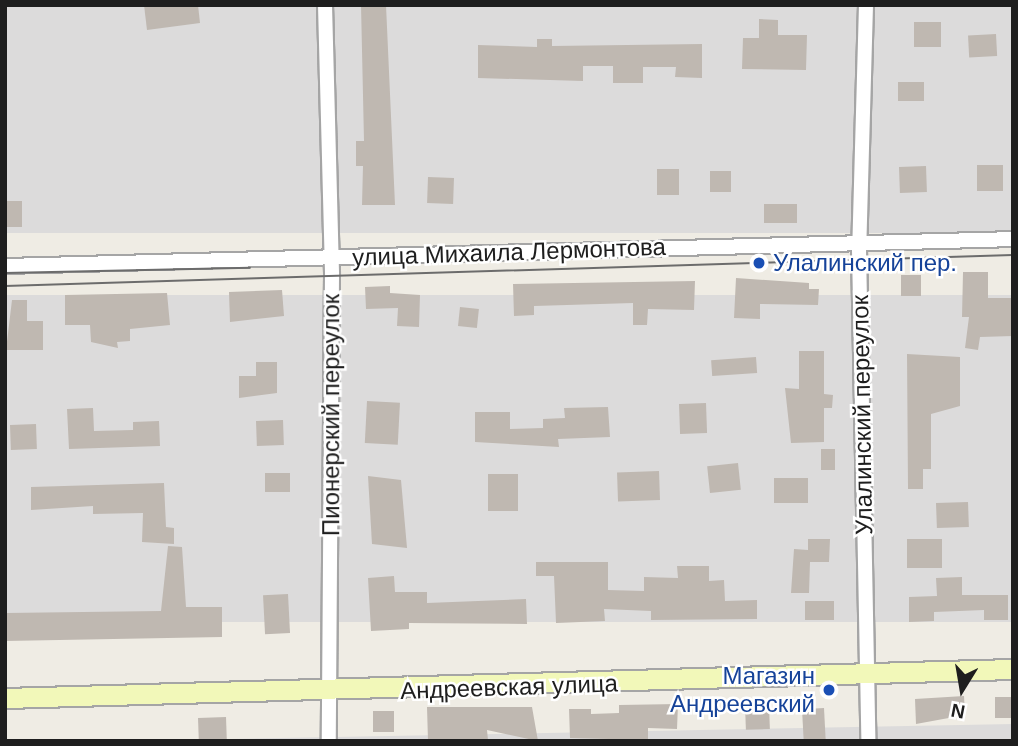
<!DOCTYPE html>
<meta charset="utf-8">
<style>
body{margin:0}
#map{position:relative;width:1018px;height:746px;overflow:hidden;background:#efece4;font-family:Arial,sans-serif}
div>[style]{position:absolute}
.residential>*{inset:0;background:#dcdbdb;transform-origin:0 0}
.building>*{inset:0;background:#bfb8b1;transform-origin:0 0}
.roads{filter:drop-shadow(2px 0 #a5a5a5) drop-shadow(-2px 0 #a5a5a5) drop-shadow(0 2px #a5a5a5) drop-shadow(0 -2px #a5a5a5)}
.street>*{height:14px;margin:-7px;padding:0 7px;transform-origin:7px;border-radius:7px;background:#fff}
.secondary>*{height:19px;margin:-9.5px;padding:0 9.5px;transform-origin:9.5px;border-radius:9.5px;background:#f2f8b9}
.tram>*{height:2px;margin:-1px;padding:0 1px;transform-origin:1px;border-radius:1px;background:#6c6c6c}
.dots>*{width:19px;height:19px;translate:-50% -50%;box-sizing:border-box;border:4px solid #fff;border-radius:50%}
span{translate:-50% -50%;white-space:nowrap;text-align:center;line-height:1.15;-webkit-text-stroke:5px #fff;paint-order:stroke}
.street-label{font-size:24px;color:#1e1e1e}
.transit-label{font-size:24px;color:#164399}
.left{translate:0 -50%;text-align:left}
.right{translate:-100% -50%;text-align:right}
.frame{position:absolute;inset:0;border:7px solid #1e1e1e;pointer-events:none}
.north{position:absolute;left:927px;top:655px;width:70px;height:70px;-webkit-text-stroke:5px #fff;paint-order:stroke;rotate:191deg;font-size:19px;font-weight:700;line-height:28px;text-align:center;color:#1e1e1e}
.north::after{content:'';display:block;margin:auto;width:24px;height:32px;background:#1e1e1e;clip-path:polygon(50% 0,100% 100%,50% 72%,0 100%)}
</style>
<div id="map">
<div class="residential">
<div style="left:5px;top:5px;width:1008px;height:228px"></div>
<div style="left:1013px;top:295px;width:327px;height:1008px;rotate:90deg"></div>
<div style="clip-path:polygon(1013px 724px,1013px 741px,129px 741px)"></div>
</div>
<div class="building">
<div style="clip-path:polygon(144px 5px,198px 5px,200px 23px,147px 30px)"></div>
<div style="clip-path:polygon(361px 5px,386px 5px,395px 205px,362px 205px,363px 166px,356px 166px,356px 141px,364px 141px)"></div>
<div style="clip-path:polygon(759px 19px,778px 20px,778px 35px,807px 35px,806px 70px,742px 69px,743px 38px,759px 38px)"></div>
<div style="left:914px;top:22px;width:27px;height:25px"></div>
<div style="left:996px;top:34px;width:22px;height:28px;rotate:87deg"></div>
<div style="clip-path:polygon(537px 39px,552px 39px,552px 46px,702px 44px,702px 78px,675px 77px,676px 67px,643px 67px,643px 83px,613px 83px,613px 66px,583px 66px,583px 81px,478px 78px,478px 45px,537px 47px)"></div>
<div style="left:898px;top:82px;width:26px;height:19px"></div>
<div style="left:977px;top:165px;width:26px;height:26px"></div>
<div style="left:926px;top:166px;width:26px;height:27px;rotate:88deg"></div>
<div style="left:657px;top:169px;width:22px;height:26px"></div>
<div style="left:710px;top:171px;width:21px;height:21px"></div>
<div style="left:428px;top:177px;width:26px;height:26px;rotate:2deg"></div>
<div style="left:5px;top:201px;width:17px;height:26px"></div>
<div style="left:797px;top:204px;width:19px;height:33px;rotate:90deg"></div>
<div style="clip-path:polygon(963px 272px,988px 272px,988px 298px,1013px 298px,1013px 336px,980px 337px,978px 350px,965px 348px,969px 317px,962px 317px)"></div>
<div style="left:901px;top:275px;width:20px;height:21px"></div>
<div style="clip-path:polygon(736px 278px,809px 283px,809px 289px,819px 289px,818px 305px,760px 304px,760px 319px,734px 318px)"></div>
<div style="clip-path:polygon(695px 281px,694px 310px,648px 309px,647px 325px,633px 325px,633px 303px,534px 306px,534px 315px,514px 316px,513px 284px)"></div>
<div style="clip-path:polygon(390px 286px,390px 293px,420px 295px,419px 327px,397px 326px,398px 308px,366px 309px,365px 287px)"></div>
<div style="clip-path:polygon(282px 290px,284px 316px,230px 322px,229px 292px)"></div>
<div style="clip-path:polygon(167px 293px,170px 325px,130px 329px,130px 341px,117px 342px,118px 348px,91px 342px,90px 325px,65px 325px,65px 295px)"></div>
<div style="clip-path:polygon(12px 300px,27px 300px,27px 321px,43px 321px,43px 350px,6px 350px)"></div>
<div style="left:460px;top:307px;width:19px;height:19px;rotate:6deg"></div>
<div style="clip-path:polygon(799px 351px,824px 351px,824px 394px,833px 395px,832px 408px,824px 408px,824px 442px,791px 443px,785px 388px,799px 389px)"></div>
<div style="clip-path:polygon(907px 354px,960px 357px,960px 406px,931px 414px,931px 469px,923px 469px,923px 489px,908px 489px)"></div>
<div style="left:756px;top:357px;width:16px;height:45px;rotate:86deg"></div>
<div style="clip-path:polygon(256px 362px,277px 362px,277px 393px,239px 398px,239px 376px,256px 376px)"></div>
<div style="left:367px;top:401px;width:33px;height:42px;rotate:3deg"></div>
<div style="left:706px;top:403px;width:30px;height:27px;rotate:88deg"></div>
<div style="clip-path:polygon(608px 407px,610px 437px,558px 439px,559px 447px,475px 442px,475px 412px,510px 412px,510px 429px,543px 428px,543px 419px,565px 418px,564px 408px)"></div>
<div style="clip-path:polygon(93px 408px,94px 431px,133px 430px,133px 422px,159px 421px,160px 446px,69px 449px,67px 409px)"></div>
<div style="left:283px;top:420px;width:25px;height:27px;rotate:88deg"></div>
<div style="left:36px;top:424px;width:25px;height:26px;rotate:88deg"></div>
<div style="left:821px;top:449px;width:14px;height:21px"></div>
<div style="left:738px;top:463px;width:27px;height:31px;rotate:84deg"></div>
<div style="left:659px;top:471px;width:29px;height:42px;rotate:88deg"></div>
<div style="left:265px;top:473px;width:25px;height:19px"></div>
<div style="left:518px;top:474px;width:37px;height:30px;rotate:90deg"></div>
<div style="clip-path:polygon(368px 476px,401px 480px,407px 548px,372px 544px)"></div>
<div style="left:774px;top:478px;width:34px;height:25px"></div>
<div style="clip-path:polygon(164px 483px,166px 527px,174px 528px,174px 544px,142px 542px,143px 513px,93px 514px,93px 506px,31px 510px,31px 487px)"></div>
<div style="left:968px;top:502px;width:25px;height:32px;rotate:88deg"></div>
<div style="clip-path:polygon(808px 539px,830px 539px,829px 562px,810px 562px,809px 593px,791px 593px,794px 549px,808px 550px)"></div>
<div style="left:907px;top:539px;width:35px;height:29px"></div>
<div style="clip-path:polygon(168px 546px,182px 547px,186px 607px,222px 607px,222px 637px,5px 641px,5px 613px,161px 611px)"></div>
<div style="clip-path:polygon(536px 562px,608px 562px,608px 590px,644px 591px,644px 577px,678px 578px,677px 566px,709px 566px,709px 581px,724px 580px,725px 601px,757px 600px,757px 619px,651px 620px,651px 611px,604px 609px,605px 621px,556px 623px,554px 576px,536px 576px)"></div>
<div style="clip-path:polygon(394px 576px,395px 592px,427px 592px,427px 603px,526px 599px,527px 624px,409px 623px,409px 629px,371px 631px,368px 578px)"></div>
<div style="clip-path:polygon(962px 577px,962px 595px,1008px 595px,1008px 620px,984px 620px,984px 610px,934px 612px,934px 621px,909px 622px,909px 597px,937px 596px,936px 578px)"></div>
<div style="left:288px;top:594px;width:39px;height:25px;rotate:87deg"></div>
<div style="left:805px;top:601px;width:29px;height:19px"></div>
<div style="clip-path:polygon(964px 696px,965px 715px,916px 724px,915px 699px)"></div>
<div style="left:995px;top:697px;width:18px;height:21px"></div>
<div style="clip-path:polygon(678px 704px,677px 729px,648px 728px,648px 740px,570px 738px,569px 709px,591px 709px,591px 714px,619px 713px,619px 705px)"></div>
<div style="left:769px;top:704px;width:25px;height:24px;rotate:88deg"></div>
<div style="clip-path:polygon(427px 707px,532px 707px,538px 741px,487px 730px,488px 740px,428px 741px)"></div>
<div style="left:824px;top:708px;width:33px;height:22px;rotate:87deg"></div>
<div style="left:373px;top:711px;width:21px;height:21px"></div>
<div style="left:226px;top:717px;width:24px;height:28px;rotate:88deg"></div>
</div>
<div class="roads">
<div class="street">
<div style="left:325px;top:5px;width:270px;rotate:88.5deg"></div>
<div style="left:332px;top:275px;width:466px;rotate:90.4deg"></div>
<div style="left:866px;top:5px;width:245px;rotate:91.6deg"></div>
<div style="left:859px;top:250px;width:491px;rotate:88.9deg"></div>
<div style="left:5px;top:266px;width:1008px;rotate:-1.53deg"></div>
</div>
<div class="secondary">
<div style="left:5px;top:698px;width:1008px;rotate:-1.65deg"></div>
</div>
</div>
<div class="tram">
<div style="left:5px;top:273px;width:245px;rotate:-1.2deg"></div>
<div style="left:5px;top:286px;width:1008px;rotate:-1.76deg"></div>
</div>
<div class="dots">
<div style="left:759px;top:263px;background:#1a4fb4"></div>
<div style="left:829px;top:690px;background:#1a4fb4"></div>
</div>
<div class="street-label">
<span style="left:509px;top:252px;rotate:-2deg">улица Михаила Лермонтова</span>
<span style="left:331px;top:415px;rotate:-90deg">Пионерский переулок</span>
<span style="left:862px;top:415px;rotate:-91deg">Улалинский переулок</span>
<span style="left:509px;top:687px;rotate:-2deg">Андреевская улица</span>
</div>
<div class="transit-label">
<span class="left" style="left:773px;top:263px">Улалинский пер.</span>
<span class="right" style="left:815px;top:690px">Магазин<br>Андреевский</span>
</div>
<div class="frame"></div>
<div class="north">N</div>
</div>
